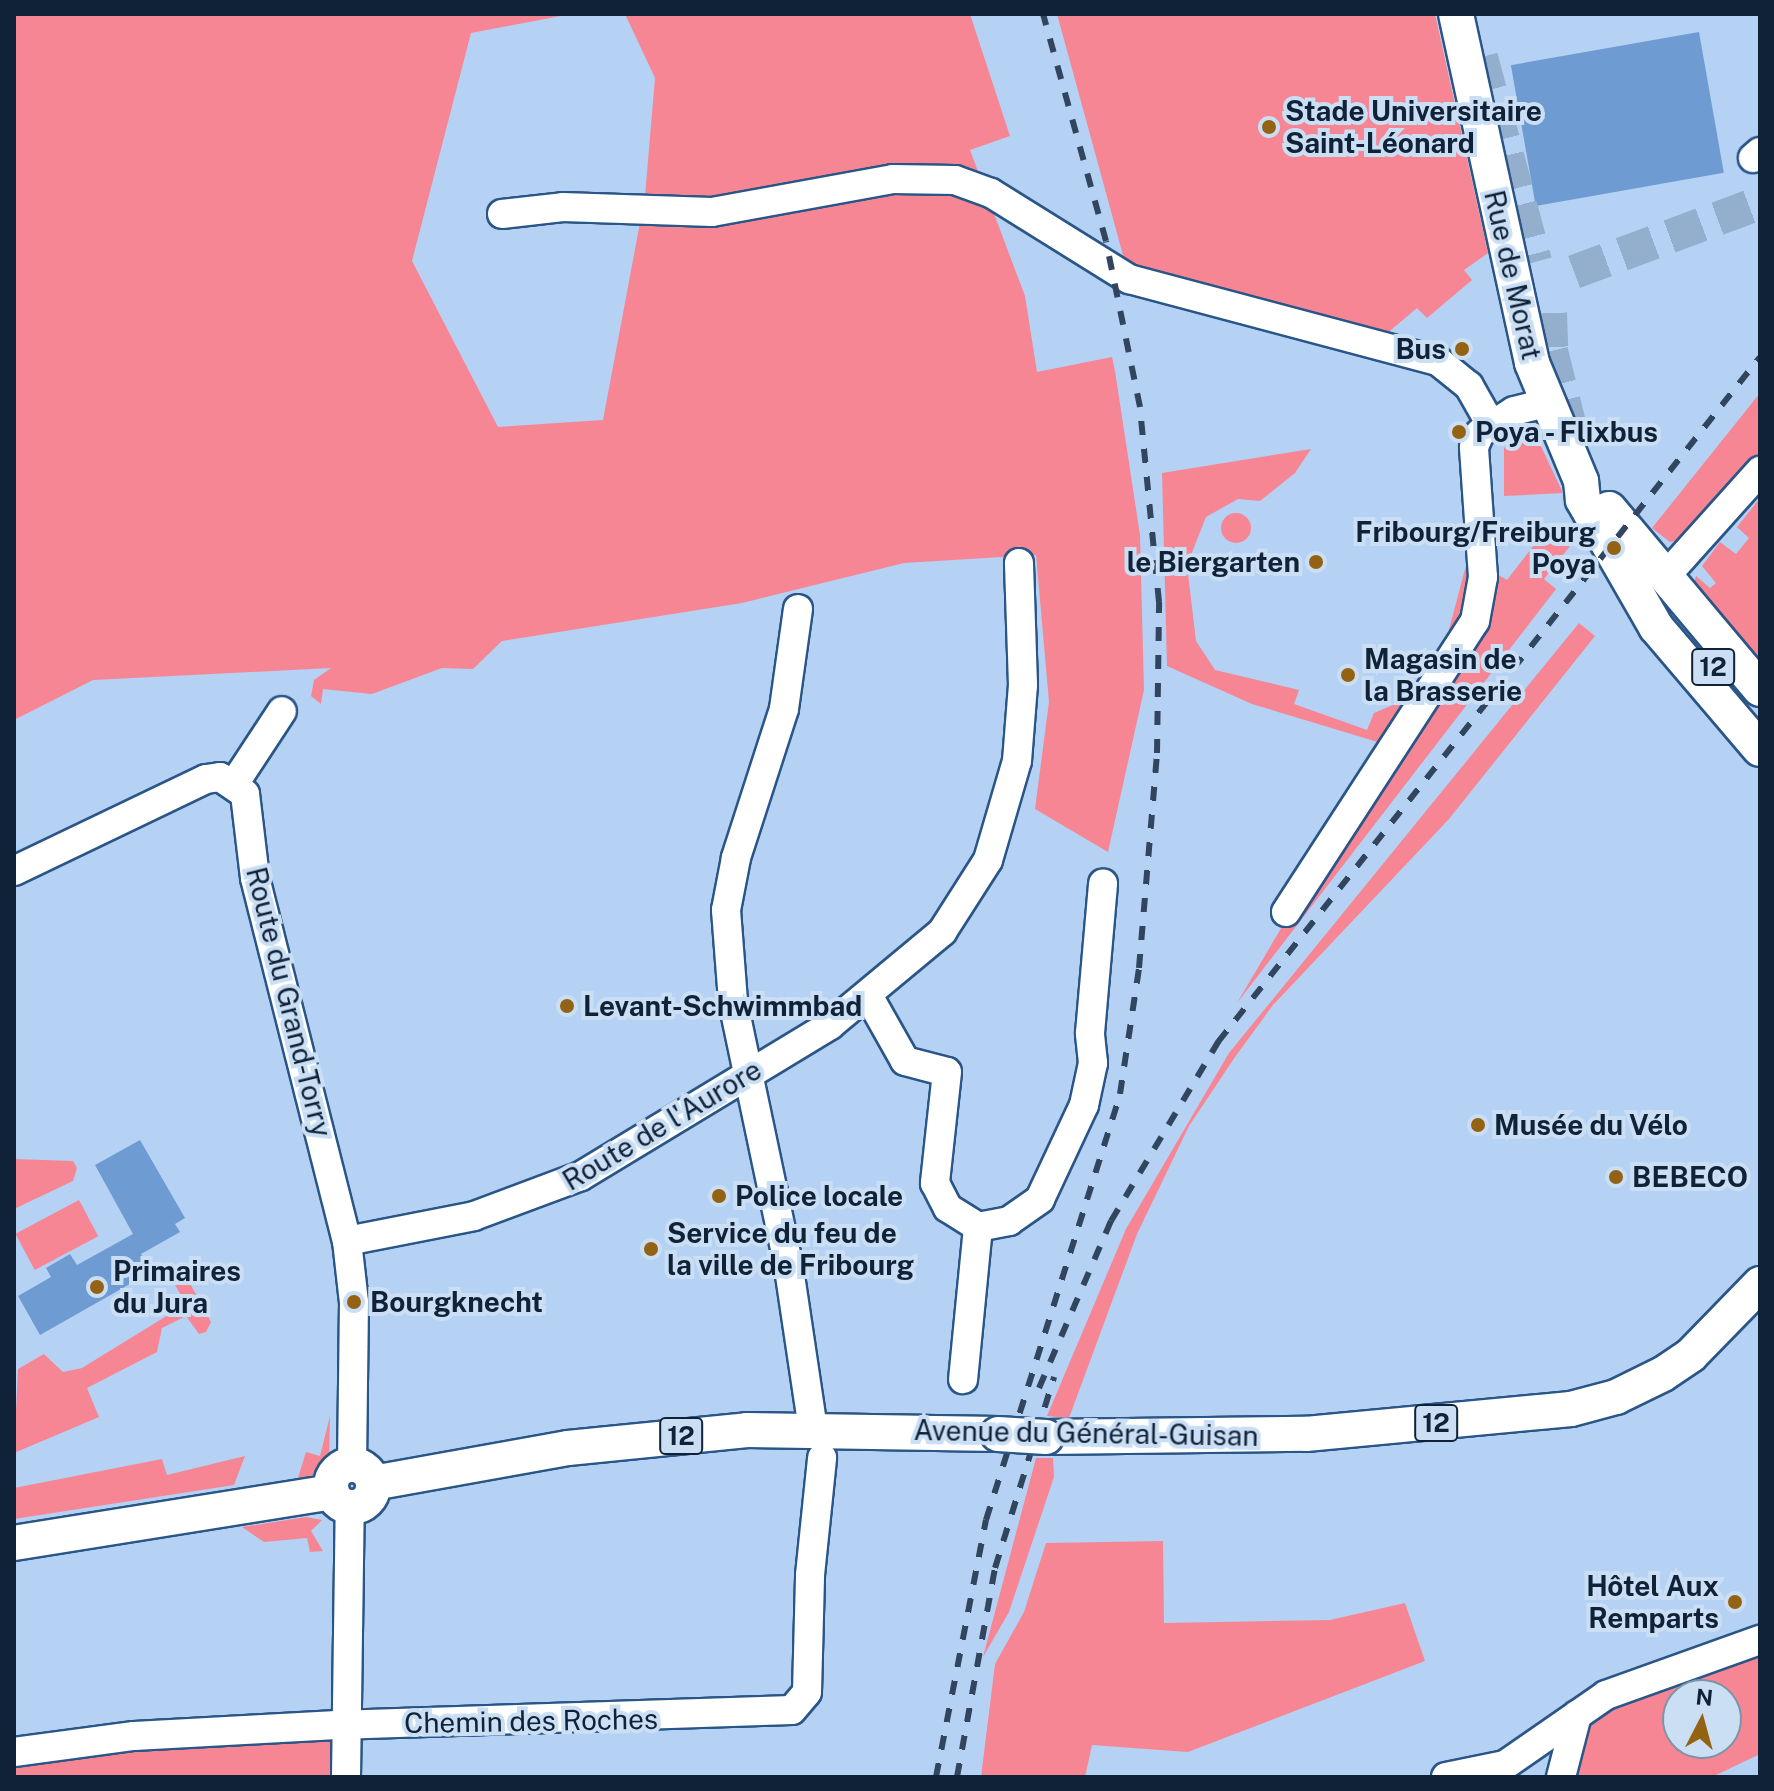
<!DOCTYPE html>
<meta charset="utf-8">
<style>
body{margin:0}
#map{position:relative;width:1774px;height:1791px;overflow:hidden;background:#b5d1f3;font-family:"Public Sans",sans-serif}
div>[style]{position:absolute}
.green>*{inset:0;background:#f78695;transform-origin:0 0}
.round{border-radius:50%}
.building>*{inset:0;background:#6e9cd2;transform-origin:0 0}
.major-tunnel>*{height:34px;margin-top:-17px;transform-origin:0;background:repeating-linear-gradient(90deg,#94aecd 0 34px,transparent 0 51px)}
.roads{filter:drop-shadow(2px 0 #2a5687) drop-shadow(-2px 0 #2a5687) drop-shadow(0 2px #2a5687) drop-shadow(0 -2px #2a5687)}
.minor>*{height:28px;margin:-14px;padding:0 14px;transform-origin:14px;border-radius:14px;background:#fff}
.major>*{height:34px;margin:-17px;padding:0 17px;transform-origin:17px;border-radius:17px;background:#fff}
.major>.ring{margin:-17px;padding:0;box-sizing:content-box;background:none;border:34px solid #fff;border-radius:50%}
.rail>*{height:6px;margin-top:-3px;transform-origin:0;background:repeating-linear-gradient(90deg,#31465e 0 14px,transparent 0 28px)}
.bridges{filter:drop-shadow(2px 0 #2a5687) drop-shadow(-2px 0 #2a5687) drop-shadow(0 2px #2a5687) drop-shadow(0 -2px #2a5687)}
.major-bridge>*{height:34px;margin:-17px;padding:0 17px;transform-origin:17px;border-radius:17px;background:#fff}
.dots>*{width:22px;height:22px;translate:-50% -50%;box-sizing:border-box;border:4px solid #cadef4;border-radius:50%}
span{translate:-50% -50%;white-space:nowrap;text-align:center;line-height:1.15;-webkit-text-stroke:8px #cadef4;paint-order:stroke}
.shield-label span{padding:2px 6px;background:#cadef4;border:2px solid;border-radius:6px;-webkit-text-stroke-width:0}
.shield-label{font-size:26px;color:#0f2237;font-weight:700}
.poi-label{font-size:28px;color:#0f2237;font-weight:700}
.left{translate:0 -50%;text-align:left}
.right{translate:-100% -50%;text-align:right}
.street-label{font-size:28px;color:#0f2237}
.frame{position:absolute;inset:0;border:16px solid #0f2237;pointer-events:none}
.north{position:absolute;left:1662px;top:1679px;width:80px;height:80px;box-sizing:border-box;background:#cadef4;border:2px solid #7f93a8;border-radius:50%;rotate:6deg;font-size:22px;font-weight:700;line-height:32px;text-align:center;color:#0f2237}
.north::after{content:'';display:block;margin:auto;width:28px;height:36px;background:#936212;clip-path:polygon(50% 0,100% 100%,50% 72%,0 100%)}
</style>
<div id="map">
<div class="green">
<div style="clip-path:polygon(14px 14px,571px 14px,471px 33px,412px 261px,498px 427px,603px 420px,645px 196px,655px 78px,625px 14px,970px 14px,1010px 136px,970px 150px,1025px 296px,1037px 372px,1112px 357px,1115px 371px,1140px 535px,1144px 690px,1108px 852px,1035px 809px,1049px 702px,1036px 555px,904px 563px,742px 603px,502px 641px,473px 669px,442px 668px,372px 694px,323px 689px,321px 704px,311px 696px,314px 680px,331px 668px,93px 680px,14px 720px)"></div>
<div style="clip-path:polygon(1057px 14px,1435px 14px,1488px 253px,1464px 270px,1472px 280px,1427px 318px,1417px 308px,1385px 335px,1126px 266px)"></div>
<div style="clip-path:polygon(1760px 393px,1760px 451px,1692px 538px,1670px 542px,1652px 528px)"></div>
<div style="clip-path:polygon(1525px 428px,1537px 438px,1563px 493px,1504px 496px,1504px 448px,1518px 442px)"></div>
<div style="clip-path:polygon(1311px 449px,1295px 473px,1260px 501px,1238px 499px,1206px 517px,1187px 565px,1196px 641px,1215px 670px,1299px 690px,1294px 704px,1367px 730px,1374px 713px,1407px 699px,1443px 652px,1473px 539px,1470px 613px,1381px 743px,1252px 704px,1167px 666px,1162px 473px)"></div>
<div style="clip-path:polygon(1760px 498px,1760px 672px,1693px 586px,1696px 576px,1710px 588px,1716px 583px,1702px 566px,1720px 542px,1736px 554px,1749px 538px,1737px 527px)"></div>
<div class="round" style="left:1221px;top:513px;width:30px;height:30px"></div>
<div style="clip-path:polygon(1548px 527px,1570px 546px,1544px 579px,1556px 589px,1237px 1003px,1492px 571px,1507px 580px)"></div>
<div style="clip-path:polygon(1579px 623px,1595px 636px,1449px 819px,1273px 1005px,1235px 1057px,1189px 1126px,1137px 1234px,1069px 1418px,1047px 1416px,1126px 1229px,1229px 1053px)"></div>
<div style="clip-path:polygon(14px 1159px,73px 1161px,77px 1168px,73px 1181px,14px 1209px)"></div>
<div style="left:79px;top:1200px;width:41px;height:72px;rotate:62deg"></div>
<div style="clip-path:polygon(186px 1276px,211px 1322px,206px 1332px,199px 1334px,186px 1316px,162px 1328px,157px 1352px,87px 1388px,99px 1417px,14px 1453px,18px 1369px,44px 1354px,63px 1372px,82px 1368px,186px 1304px,174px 1283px)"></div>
<div style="clip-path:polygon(330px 1416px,329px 1461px,322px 1471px,297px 1481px,306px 1452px,320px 1456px)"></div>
<div style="clip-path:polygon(245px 1456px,234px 1485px,14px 1519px,14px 1488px,162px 1459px,167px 1475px)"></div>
<div style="clip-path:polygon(1036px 1458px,1053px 1458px,1054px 1477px,1009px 1612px,983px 1657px)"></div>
<div style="clip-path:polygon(306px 1517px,322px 1520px,311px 1531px,323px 1551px,310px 1552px,307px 1538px,264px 1542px,242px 1527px)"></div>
<div style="clip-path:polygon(1163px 1541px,1164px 1623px,1330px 1620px,1405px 1603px,1425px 1661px,1188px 1752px,1092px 1745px,1085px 1777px,981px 1777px,995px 1664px,1024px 1612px,1046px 1543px)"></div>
<div style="clip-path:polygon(evenodd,1760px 1647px,1760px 1754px,1712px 1777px,1569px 1777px,1580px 1729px,1601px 1706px,1760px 1647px,1678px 1695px,1726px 1695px,1726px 1743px,1678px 1743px,1678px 1695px)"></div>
<div style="clip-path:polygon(331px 1731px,331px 1777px,14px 1777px,14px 1762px,91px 1750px)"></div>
</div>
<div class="building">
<div style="left:1699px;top:32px;width:143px;height:191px;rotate:80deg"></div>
<div style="clip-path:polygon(140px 1140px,185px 1218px,175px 1224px,180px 1232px,141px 1254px,151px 1272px,40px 1335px,18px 1296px,51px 1277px,46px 1268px,70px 1254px,77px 1265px,133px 1234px,95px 1165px)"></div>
</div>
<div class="major-tunnel">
<div style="left:1481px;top:57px;width:212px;rotate:75.2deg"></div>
<div style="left:1574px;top:272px;width:198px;rotate:-20.4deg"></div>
<div style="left:1550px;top:313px;width:38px;rotate:88deg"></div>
<div style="left:1551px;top:351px;width:74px;rotate:76deg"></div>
<div style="left:1633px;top:556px;width:64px;rotate:57.8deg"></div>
</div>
<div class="roads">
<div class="minor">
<div style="left:1753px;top:158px;width:9px;rotate:-41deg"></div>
<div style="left:502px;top:214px;width:61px;rotate:-6.5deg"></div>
<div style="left:563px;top:207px;width:149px;rotate:1.9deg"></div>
<div style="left:712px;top:212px;width:184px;rotate:-10.3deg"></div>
<div style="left:893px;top:179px;width:62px;rotate:0.9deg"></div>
<div style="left:955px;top:180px;width:38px;rotate:20deg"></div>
<div style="left:991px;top:193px;width:163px;rotate:31.9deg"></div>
<div style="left:1129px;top:279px;width:320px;rotate:14.9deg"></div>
<div style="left:1438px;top:361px;width:40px;rotate:39deg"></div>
<div style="left:1469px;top:386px;width:43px;rotate:60.4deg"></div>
<div style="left:1664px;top:578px;width:144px;rotate:-48.1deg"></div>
<div style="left:798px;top:609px;width:101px;rotate:98deg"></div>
<div style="left:784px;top:709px;width:157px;rotate:107.9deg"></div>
<div style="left:736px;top:858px;width:53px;rotate:100.9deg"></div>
<div style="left:726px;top:910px;width:92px;rotate:85.6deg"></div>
<div style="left:733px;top:1002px;width:266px;rotate:78.1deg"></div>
<div style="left:788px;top:1262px;width:169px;rotate:81.5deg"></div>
<div style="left:234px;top:784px;width:87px;rotate:-56.7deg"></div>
<div style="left:14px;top:871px;width:213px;rotate:-25.6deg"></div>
<div style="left:206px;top:779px;width:14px;rotate:-8deg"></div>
<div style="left:220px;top:777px;width:30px;rotate:34deg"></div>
<div style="left:245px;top:794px;width:85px;rotate:83.2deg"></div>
<div style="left:255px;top:878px;width:374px;rotate:75.8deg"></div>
<div style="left:347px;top:1241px;width:61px;rotate:83.5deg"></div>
<div style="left:354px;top:1302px;width:163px;rotate:90.7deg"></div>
<div style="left:1286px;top:912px;width:347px;rotate:-57deg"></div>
<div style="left:1475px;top:621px;width:45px;rotate:-79.7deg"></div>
<div style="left:1483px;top:577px;width:130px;rotate:-94deg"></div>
<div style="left:1474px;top:447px;width:15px;rotate:-67deg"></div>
<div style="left:1480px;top:433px;width:40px;rotate:-32.9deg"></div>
<div style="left:1514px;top:411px;width:32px;rotate:-14deg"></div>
<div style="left:869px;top:997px;width:73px;rotate:60.6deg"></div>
<div style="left:905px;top:1061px;width:43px;rotate:14.7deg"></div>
<div style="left:947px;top:1072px;width:112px;rotate:96.2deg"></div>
<div style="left:935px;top:1183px;width:28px;rotate:63deg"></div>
<div style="left:948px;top:1208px;width:36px;rotate:32deg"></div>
<div style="left:978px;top:1227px;width:153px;rotate:95.6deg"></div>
<div style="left:978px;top:1227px;width:32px;rotate:-11deg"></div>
<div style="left:1009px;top:1221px;width:38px;rotate:-35deg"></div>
<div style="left:1040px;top:1199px;width:104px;rotate:-64.9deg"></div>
<div style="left:1084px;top:1105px;width:43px;rotate:-77.9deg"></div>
<div style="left:1093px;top:1063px;width:30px;rotate:-96deg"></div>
<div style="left:1090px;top:1033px;width:150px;rotate:-85deg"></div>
<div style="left:347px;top:1241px;width:129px;rotate:-11.1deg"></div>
<div style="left:474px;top:1216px;width:114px;rotate:-20.5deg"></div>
<div style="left:581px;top:1176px;width:291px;rotate:-31.2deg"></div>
<div style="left:830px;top:1025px;width:146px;rotate:-39.7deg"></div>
<div style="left:942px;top:932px;width:85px;rotate:-57.4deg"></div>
<div style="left:988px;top:860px;width:103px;rotate:-73.7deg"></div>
<div style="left:1017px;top:761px;width:76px;rotate:-85.5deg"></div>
<div style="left:1023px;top:685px;width:122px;rotate:-91.9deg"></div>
<div style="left:14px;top:1752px;width:121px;rotate:-7.6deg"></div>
<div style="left:134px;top:1736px;width:203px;rotate:-3.1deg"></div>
<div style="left:337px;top:1725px;width:455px;rotate:-1.9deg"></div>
<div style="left:792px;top:1710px;width:23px;rotate:-50deg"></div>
<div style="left:807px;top:1692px;width:117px;rotate:-88.5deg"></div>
<div style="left:810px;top:1575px;width:118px;rotate:-84.1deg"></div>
<div style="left:346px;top:1777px;width:270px;rotate:-89.2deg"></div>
<div style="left:1446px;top:1777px;width:60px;rotate:-11.5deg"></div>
<div style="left:1505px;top:1765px;width:123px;rotate:-34.7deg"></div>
<div style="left:1606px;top:1695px;width:164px;rotate:-19.7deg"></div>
<div style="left:1561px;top:1777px;width:64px;rotate:-75.5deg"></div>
</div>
<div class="major">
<div style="left:1456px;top:14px;width:357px;rotate:77.7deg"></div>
<div style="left:1532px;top:363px;width:128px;rotate:67.4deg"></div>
<div style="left:1581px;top:481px;width:19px;rotate:84deg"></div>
<div style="left:1583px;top:500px;width:146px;rotate:60.1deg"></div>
<div style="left:1656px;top:627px;width:160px;rotate:49.6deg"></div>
<div style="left:1609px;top:509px;width:235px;rotate:50deg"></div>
<div style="left:1046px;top:1437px;width:260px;rotate:-0.7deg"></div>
<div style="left:1306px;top:1434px;width:266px;rotate:-5.4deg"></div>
<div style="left:1571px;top:1409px;width:47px;rotate:-14.9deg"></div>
<div style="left:1616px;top:1397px;width:52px;rotate:-26.1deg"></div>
<div style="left:1663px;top:1374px;width:34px;rotate:-34deg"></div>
<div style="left:1691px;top:1355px;width:99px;rotate:-45.8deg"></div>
<div class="ring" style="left:331px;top:1465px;width:8px;height:8px"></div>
<div style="left:373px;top:1483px;width:198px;rotate:-10.2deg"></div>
<div style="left:568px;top:1448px;width:180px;rotate:-5.7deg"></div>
<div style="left:747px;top:1430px;width:251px;rotate:0.9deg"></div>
<div style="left:14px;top:1543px;width:322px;rotate:-9.1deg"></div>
</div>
</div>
<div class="rail">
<div style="left:1039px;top:1388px;width:182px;rotate:-66.7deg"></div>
<div style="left:1111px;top:1221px;width:209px;rotate:-59.1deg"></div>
<div style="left:1218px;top:1042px;width:873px;rotate:-51.65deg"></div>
<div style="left:936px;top:1777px;width:262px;rotate:-79deg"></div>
<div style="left:986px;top:1520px;width:447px;rotate:-72.5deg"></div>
<div style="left:1120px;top:1094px;width:127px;rotate:-81.4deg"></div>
<div style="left:1139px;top:968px;width:216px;rotate:-85.2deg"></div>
<div style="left:1157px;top:753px;width:151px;rotate:-89.2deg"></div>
<div style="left:1159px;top:602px;width:196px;rotate:-95.6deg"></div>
<div style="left:1140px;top:407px;width:169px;rotate:-101.6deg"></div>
<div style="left:1106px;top:241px;width:236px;rotate:-105.5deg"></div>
<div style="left:957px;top:1777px;width:212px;rotate:-79.7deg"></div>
<div style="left:995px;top:1568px;width:200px;rotate:-72.8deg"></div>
</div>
<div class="bridges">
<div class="major-bridge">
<div style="left:998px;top:1434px;width:48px;rotate:3.6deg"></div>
</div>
</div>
<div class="dots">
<div style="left:1269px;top:127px;background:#936212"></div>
<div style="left:1462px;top:349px;background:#936212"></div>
<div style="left:1459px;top:432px;background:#936212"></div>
<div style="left:1614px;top:548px;background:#936212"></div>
<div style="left:1316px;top:562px;background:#936212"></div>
<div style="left:1348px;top:675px;background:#936212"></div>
<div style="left:567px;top:1006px;background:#936212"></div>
<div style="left:1478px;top:1125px;background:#936212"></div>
<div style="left:1616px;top:1177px;background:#936212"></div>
<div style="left:719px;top:1196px;background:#936212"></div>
<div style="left:651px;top:1249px;background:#936212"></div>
<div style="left:97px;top:1287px;background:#936212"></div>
<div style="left:354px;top:1302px;background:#936212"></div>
<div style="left:1735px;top:1602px;background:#936212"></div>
</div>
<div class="shield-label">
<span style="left:1713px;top:667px">12</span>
<span style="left:1436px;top:1423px">12</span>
<span style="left:681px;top:1436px">12</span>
</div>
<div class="poi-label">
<span class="left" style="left:1285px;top:127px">Stade Universitaire<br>Saint-Léonard</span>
<span class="right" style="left:1446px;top:349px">Bus</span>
<span class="left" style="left:1475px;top:432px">Poya - Flixbus</span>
<span class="right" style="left:1596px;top:548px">Fribourg/Freiburg<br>Poya</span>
<span class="right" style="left:1300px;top:562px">le Biergarten</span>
<span class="left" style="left:1364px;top:675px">Magasin de<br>la Brasserie</span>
<span class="left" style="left:583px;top:1006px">Levant-Schwimmbad</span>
<span class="left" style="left:1494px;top:1125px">Musée du Vélo</span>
<span class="left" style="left:1632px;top:1177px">BEBECO</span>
<span class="left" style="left:735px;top:1196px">Police locale</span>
<span class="left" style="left:667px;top:1249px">Service du feu de<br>la ville de Fribourg</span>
<span class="left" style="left:113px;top:1287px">Primaires<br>du Jura</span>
<span class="left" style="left:370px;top:1302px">Bourgknecht</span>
<span class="right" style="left:1719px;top:1602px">Hôtel Aux<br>Remparts</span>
</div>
<div class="street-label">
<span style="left:1513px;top:275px;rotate:77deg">Rue de Morat</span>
<span style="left:289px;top:1002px;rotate:76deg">Route du Grand-Torry</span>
<span style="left:662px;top:1125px;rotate:-31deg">Route de l'Aurore</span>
<span style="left:1086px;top:1433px;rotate:1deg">Avenue du Général-Guisan</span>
<span style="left:531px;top:1721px;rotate:-1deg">Chemin des Roches</span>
</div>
<div class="frame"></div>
<div class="north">N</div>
</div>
